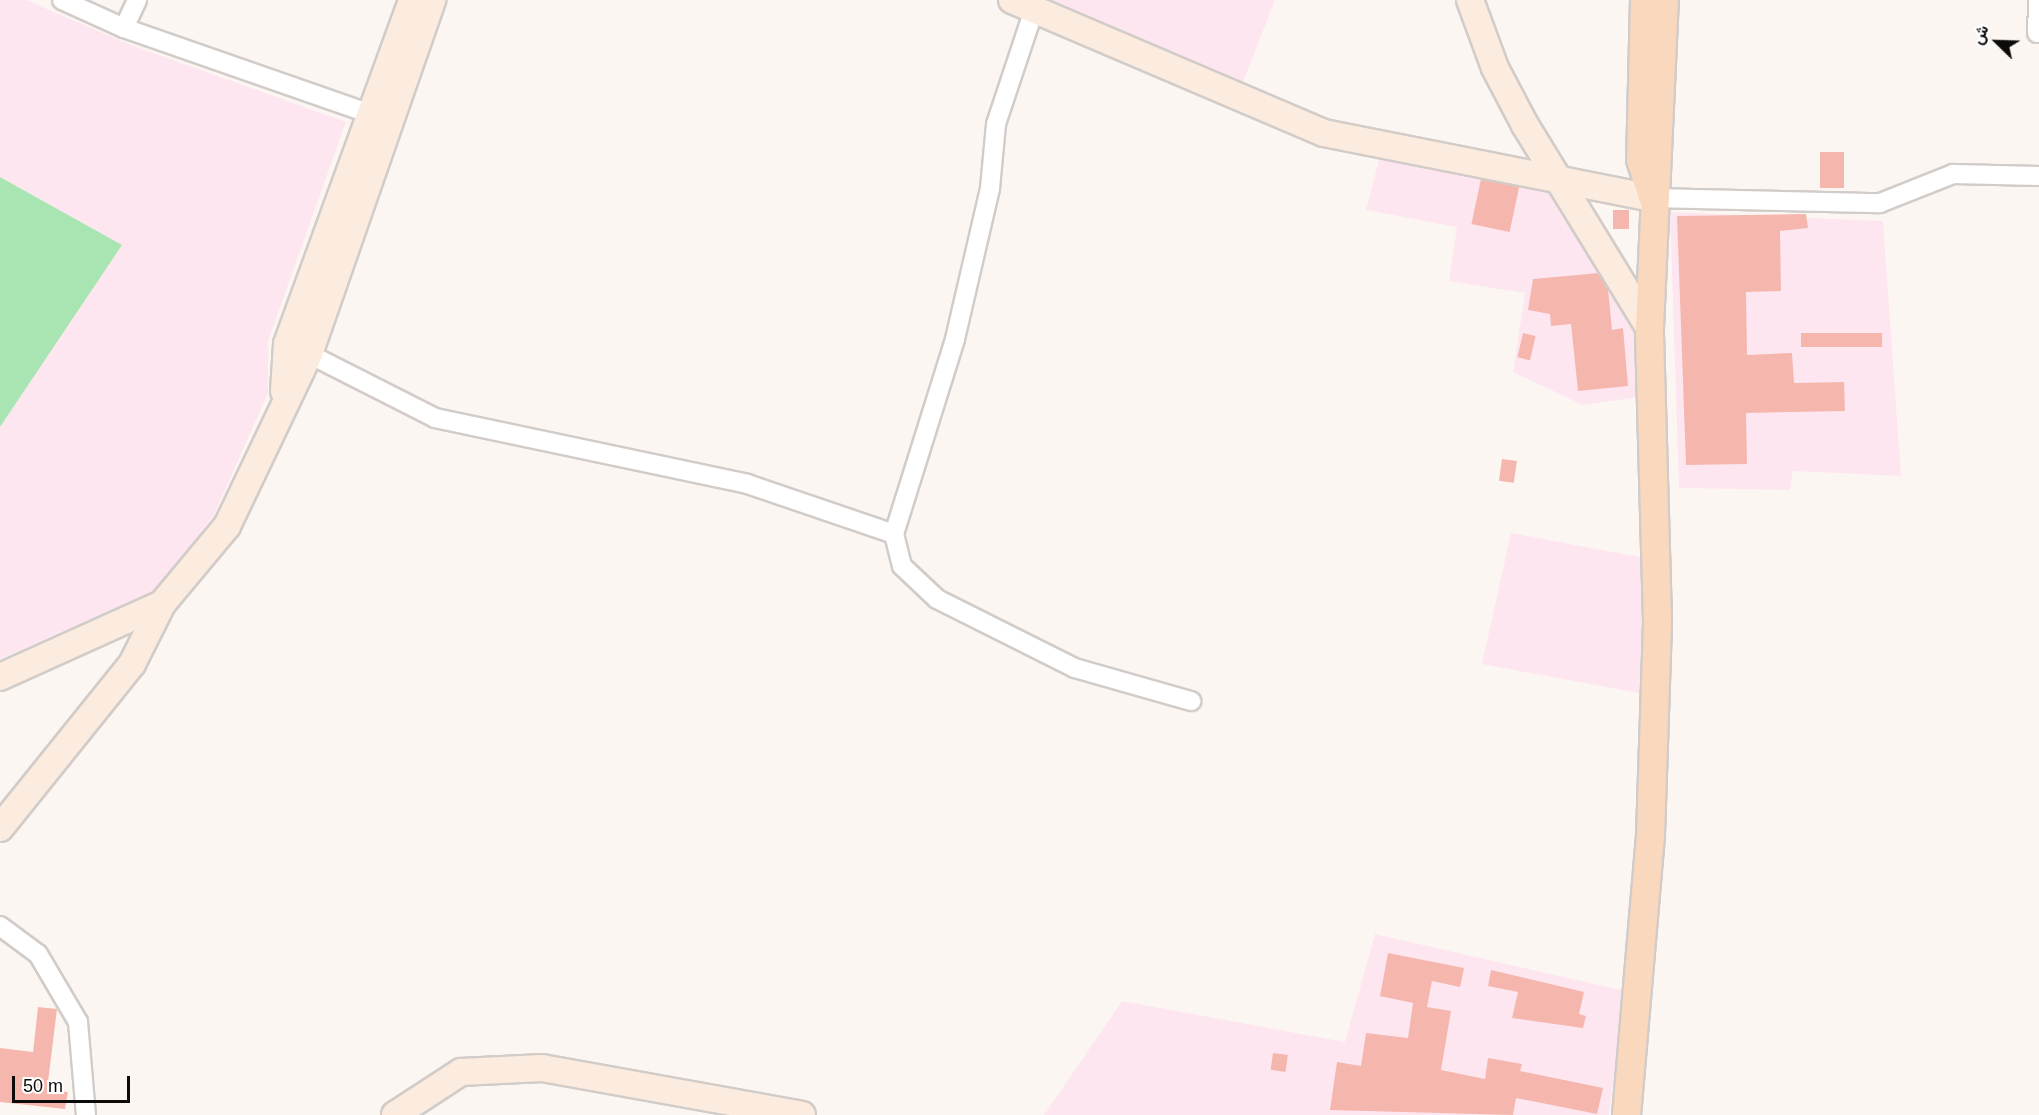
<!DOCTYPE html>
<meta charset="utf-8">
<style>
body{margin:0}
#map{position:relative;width:2039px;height:1115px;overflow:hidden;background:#fcf6f3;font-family:Arial,Vazirmatn,sans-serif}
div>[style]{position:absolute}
.industrial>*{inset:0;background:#fee6f1}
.green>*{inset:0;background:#a8e5b2}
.building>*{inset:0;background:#f5b7ad;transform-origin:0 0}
.roads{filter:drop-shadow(2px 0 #d2ccc9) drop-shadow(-2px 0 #d2ccc9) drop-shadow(0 2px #d2ccc9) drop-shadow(0 -2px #d2ccc9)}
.street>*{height:18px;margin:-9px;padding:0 9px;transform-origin:9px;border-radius:9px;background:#fff}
.secondary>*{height:26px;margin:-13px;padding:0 13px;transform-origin:13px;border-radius:13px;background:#fcecdf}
.primary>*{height:27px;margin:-13.5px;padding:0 13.5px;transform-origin:13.5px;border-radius:13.5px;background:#f9d8be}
span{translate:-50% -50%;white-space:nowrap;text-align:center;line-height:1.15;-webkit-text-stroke:4.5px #fff;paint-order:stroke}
.north{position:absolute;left:1967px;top:12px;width:60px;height:60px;-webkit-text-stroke:4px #fff;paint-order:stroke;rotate:293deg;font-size:16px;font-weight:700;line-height:24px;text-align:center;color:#0d0b0a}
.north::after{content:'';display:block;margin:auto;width:21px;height:27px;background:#0d0b0a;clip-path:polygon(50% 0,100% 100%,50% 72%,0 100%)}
.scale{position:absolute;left:12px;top:1076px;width:118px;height:27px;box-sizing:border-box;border:3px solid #0d0b0a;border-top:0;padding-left:8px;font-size:18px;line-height:21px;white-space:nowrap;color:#0d0b0a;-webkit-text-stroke:4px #fff;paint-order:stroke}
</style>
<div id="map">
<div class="industrial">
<div style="clip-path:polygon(0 0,26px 0,131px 45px,346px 122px,268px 341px,268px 393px,214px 515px,156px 590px,0 659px,0 427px,122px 245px,0 177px)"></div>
<div style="clip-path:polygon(1052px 0,1275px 0,1243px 82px)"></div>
<div style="clip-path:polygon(1380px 156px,1466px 176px,1551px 185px,1638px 332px,1639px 397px,1583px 405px,1513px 372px,1525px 293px,1449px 281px,1457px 227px,1366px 210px)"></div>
<div style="clip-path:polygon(1670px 212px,1883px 221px,1901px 476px,1793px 471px,1790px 490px,1679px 488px)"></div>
<div style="clip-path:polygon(1511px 533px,1645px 558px,1644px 694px,1482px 664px)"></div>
<div style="clip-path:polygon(1375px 934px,1625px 991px,1609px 1115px,1044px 1115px,1122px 1001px,1345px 1042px)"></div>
</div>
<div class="green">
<div style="clip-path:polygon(0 177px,122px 245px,0 427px)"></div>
</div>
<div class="building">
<div style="left:1820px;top:152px;width:24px;height:36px"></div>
<div style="left:1481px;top:179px;width:39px;height:46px;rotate:12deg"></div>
<div style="left:1613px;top:210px;width:16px;height:19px"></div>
<div style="clip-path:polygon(1806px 214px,1808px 228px,1780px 231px,1781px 291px,1746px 292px,1747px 355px,1792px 353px,1794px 383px,1844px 382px,1845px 411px,1746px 413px,1747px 464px,1686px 465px,1677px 216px)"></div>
<div style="clip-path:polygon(1599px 273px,1608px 289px,1612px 330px,1623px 328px,1628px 386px,1578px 391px,1571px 324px,1551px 326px,1550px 314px,1528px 310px,1533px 279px)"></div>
<div style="left:1523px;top:333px;width:13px;height:25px;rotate:13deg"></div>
<div style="left:1882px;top:333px;width:14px;height:81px;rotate:90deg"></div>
<div style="left:1502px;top:459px;width:15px;height:22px;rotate:8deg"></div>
<div style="clip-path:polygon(1388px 953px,1464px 968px,1460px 987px,1432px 981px,1427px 1007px,1451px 1011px,1441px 1070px,1485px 1079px,1488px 1058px,1522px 1064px,1520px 1071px,1603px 1088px,1597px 1114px,1516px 1098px,1513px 1115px,1330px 1110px,1337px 1062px,1361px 1066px,1366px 1033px,1408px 1038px,1413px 1003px,1380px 996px)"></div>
<div style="clip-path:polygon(1491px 970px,1584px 992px,1579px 1014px,1586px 1016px,1583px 1028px,1512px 1018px,1518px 992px,1488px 986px)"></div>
<div style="clip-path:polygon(38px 1007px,57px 1009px,47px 1090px,68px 1092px,65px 1109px,0 1102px,0 1048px,33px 1052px)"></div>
<div style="left:1273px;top:1053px;width:15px;height:17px;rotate:8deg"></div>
</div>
<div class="roads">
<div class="street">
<div style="left:62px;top:0;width:68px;rotate:24.3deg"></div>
<div style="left:124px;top:28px;width:262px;rotate:19.2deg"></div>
<div style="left:124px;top:28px;width:31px;rotate:-65deg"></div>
<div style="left:2037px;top:33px;width:33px;rotate:-88deg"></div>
<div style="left:1652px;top:198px;width:228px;rotate:1.3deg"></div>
<div style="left:1880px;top:203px;width:79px;rotate:-21.7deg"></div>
<div style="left:1953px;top:174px;width:86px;rotate:1.3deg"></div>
<div style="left:309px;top:354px;width:141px;rotate:26.9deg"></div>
<div style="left:435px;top:418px;width:319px;rotate:11.9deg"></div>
<div style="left:747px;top:484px;width:155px;rotate:18.8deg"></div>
<div style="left:894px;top:534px;width:204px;rotate:-72.6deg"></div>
<div style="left:955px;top:339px;width:155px;rotate:-76.9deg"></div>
<div style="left:990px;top:188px;width:64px;rotate:-84.6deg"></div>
<div style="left:996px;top:124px;width:120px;rotate:-71.6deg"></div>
<div style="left:894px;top:534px;width:33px;rotate:76deg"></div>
<div style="left:902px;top:566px;width:48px;rotate:43.3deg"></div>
<div style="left:937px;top:599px;width:154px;rotate:26.6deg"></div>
<div style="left:1075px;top:668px;width:121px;rotate:15.9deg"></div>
<div style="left:0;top:926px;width:47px;rotate:36.4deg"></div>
<div style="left:38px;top:954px;width:79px;rotate:59.5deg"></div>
<div style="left:78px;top:1022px;width:93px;rotate:85.1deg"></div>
</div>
<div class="secondary">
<div style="left:1012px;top:0;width:339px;rotate:23.1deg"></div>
<div style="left:1324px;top:133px;width:334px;rotate:11.2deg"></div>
<div style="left:1470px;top:0;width:72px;rotate:69.8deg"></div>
<div style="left:1495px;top:68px;width:64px;rotate:62.2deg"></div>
<div style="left:1525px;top:125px;width:237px;rotate:58.5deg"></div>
<div style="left:284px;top:391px;width:47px;rotate:-86.3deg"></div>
<div style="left:287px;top:344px;width:366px;rotate:-70deg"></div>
<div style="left:0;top:677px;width:178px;rotate:-24.3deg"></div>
<div style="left:162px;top:604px;width:102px;rotate:-50.2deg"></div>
<div style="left:227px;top:526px;width:191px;rotate:-64.5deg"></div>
<div style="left:309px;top:354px;width:375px;rotate:-70.8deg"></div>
<div style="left:0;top:828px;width:211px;rotate:-51.2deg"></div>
<div style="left:132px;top:664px;width:67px;rotate:-63.4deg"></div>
<div style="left:395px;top:1115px;width:79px;rotate:-33.1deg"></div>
<div style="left:461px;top:1072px;width:81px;rotate:-2.8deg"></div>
<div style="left:542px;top:1068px;width:264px;rotate:10.2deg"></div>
</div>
<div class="primary">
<div style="left:1644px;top:0;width:159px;rotate:91.4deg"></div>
<div style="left:1640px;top:159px;width:40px;rotate:72deg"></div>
<div style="left:1626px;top:1115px;width:282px;rotate:-85.1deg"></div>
<div style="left:1650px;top:834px;width:214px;rotate:-88.1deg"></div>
<div style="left:1657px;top:620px;width:293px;rotate:-91.6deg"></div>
<div style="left:1649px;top:327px;width:327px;rotate:-87.4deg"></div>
</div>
</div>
<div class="north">ش</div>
<div class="scale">50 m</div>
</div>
